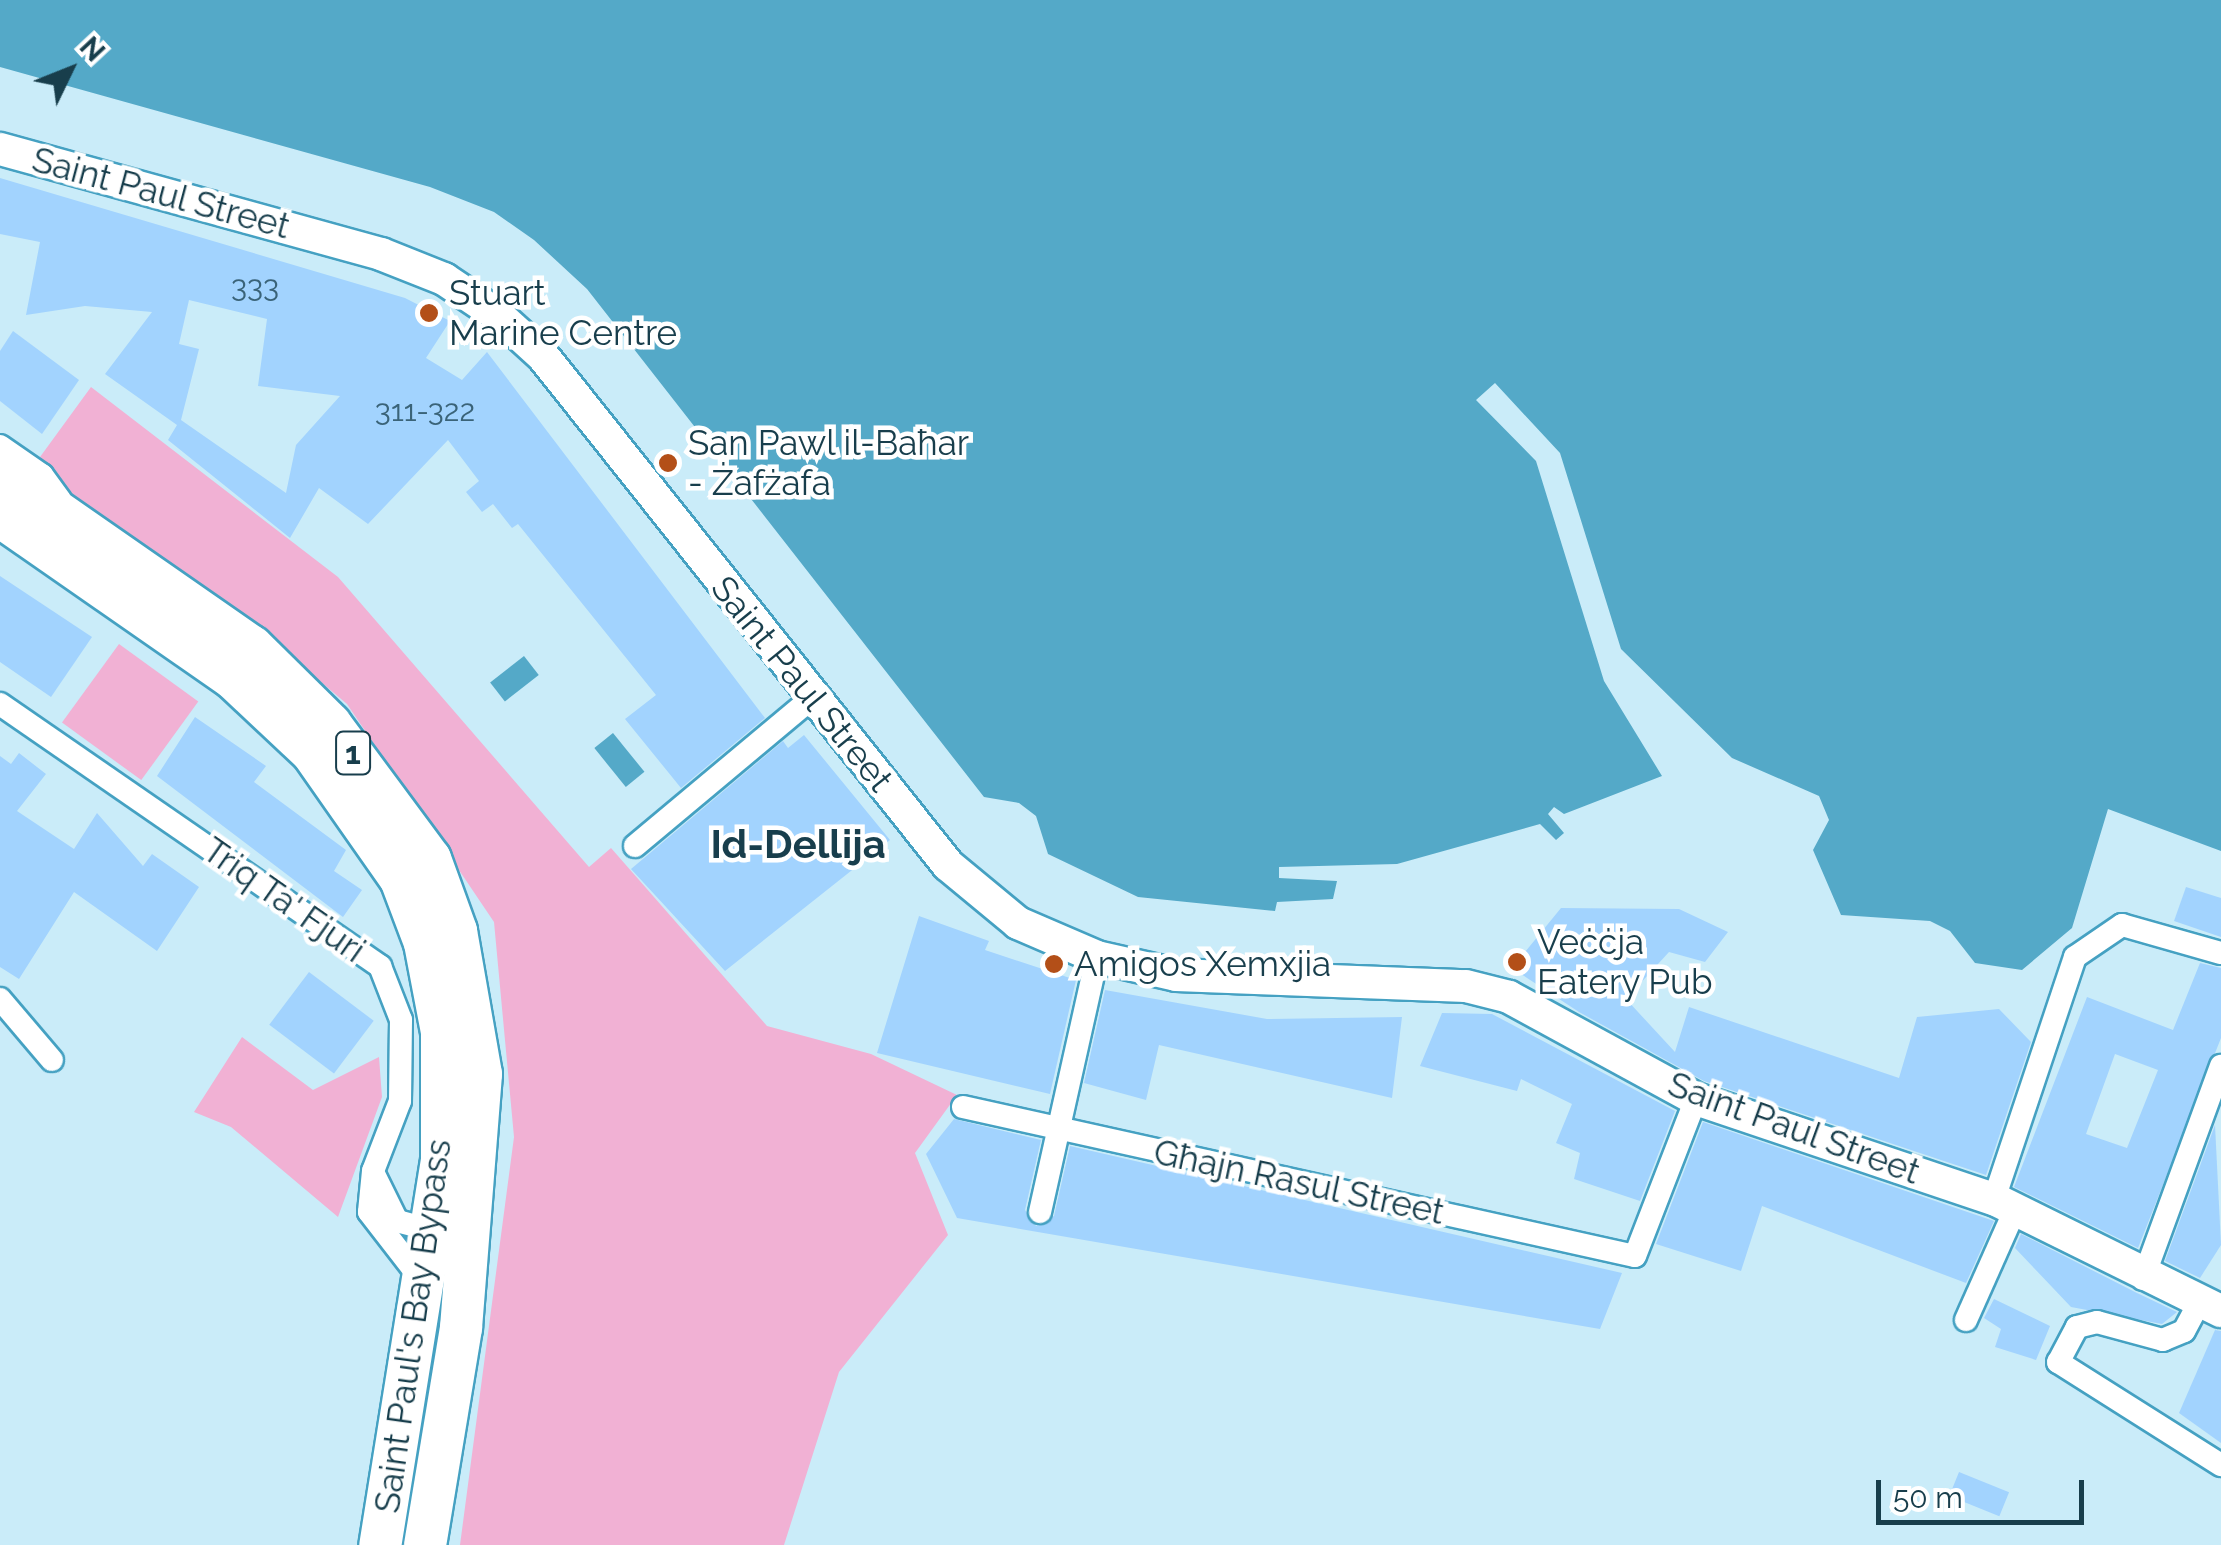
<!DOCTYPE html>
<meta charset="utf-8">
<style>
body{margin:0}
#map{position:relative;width:2221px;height:1545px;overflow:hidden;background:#caecf9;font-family:Raleway,sans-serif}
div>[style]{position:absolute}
.green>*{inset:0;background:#f1b1d4;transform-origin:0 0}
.water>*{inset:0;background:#54a9c8;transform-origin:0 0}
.building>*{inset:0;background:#a2d3fe;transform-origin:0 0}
.roads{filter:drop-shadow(2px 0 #45a1c2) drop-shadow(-2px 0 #45a1c2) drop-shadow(0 2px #45a1c2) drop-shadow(0 -2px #45a1c2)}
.street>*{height:22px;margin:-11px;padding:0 11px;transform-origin:11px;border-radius:11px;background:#fff}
.secondary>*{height:32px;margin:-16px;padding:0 16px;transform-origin:16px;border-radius:16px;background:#fff}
.highway>*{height:42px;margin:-21px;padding:0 21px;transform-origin:21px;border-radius:21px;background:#fff}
.dots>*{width:28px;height:28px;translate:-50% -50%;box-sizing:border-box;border:5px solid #fff;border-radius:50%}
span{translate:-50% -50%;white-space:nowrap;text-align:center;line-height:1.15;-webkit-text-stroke:9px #fff;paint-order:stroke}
.number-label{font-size:30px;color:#3a6378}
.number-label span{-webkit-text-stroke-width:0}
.shield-label span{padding:2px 8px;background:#fff;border:2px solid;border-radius:8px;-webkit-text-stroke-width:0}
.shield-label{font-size:32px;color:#183e4c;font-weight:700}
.street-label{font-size:35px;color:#183e4c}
.poi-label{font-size:35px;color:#183e4c}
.left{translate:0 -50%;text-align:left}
.quarter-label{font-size:40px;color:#183e4c;font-weight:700}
.north{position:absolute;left:20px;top:20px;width:100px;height:100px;-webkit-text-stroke:8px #fff;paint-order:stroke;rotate:47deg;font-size:28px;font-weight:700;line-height:40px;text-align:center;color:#183e4c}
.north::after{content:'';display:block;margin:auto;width:35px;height:45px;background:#183e4c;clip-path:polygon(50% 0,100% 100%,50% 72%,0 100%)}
.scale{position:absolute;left:1876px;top:1480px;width:208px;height:45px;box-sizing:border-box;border:5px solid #183e4c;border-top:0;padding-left:12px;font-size:30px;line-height:35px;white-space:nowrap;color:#183e4c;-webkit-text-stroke:8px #fff;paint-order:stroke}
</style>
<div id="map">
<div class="green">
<div style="clip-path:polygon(91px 387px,338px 577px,589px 867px,611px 848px,767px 1026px,871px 1054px,957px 1095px,915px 1153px,948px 1235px,839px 1372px,784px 1545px,460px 1545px,514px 1137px,494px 922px,347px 704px,225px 601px,77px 502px,40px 457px)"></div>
<div style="left:119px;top:644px;width:98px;height:97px;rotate:36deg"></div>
<div style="clip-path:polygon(242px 1037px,313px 1090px,379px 1057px,382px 1097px,338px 1217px,231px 1127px,194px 1112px)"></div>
</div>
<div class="water">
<div style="clip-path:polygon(0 0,2221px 0,2221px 851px,2108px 809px,2072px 928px,2022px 970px,1975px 963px,1950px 931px,1930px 921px,1841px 915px,1813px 850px,1829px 820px,1819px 796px,1732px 758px,1621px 649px,1560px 453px,1495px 383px,1476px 400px,1536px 461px,1604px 681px,1662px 776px,1564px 814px,1554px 807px,1548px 814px,1564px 833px,1556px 840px,1540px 824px,1397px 864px,1279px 867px,1279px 878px,1337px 881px,1333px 899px,1277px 902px,1275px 911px,1138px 897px,1048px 854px,1036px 816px,1019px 803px,984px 797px,587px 289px,534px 240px,494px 212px,430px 187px,0 67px)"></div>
<div style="left:524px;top:656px;width:24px;height:43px;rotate:52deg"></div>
<div style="left:613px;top:733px;width:50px;height:24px;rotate:51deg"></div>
</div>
<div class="building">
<div style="clip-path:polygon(evenodd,0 178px,405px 298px,450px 321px,426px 358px,462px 380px,487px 352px,765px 718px,681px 788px,625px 719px,656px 695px,518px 524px,512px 528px,493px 504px,482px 512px,466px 492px,479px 481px,448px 440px,368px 524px,319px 488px,290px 538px,168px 440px,177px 425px,105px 374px,152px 312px,85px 306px,26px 315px,40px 242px,0 234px,0 178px,189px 300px,267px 319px,258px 386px,340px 396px,296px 445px,286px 493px,181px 420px,199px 349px,179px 344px,189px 300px)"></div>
<div style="clip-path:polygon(13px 331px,79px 380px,42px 434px,0 401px,0 351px)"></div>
<div style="clip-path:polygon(0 576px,92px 637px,51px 697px,0 662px)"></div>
<div style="clip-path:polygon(195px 717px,266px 766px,254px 782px,346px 850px,334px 871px,362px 890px,343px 917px,157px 776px)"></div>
<div style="clip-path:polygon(804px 735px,890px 840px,725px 971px,631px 869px,783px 741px,788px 748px)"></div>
<div style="clip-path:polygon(19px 753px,46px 774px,17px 811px,74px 849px,97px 813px,143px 866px,152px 854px,199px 887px,157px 951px,74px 892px,19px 979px,0 967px,0 756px,11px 764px)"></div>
<div style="clip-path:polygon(2186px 887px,2221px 898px,2221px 937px,2174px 921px)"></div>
<div style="clip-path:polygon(1561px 908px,1679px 909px,1728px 932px,1705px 962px,1669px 952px,1626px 999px,1675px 1052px,1689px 1007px,1899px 1078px,1917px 1017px,1999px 1009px,2031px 1042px,1986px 1175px,1704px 1081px,1579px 1012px,1512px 968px)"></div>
<div style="clip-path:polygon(919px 916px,989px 941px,985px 950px,1076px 980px,1050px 1094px,877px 1053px)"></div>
<div style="clip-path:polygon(evenodd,2200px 963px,2221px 968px,2221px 1038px,2138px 1248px,2014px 1187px,2087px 997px,2173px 1030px,2200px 963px,2115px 1054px,2158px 1070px,2127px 1148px,2086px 1134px,2115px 1054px)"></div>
<div style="left:309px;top:972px;width:81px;height:66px;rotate:37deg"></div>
<div style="clip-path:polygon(1105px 990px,1267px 1019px,1402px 1017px,1392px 1098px,1159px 1045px,1146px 1100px,1084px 1083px)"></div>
<div style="clip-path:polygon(1442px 1013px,1492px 1014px,1675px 1111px,1640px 1201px,1574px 1179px,1580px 1153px,1556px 1143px,1572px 1104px,1521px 1079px,1517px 1091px,1420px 1066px)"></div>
<div style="clip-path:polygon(954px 1119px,1041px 1140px,1025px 1210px,1036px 1226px,1054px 1216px,1070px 1146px,1622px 1273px,1600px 1329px,957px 1218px,926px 1154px)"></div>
<div style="clip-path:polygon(1703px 1122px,1994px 1221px,1966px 1283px,1762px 1206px,1741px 1271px,1656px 1244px)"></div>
<div style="clip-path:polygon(2215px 1125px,2221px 1245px,2200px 1278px,2165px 1261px)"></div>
<div style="clip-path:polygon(2021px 1234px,2137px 1293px,2177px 1312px,2162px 1324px,2071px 1307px,2015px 1248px)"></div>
<div style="clip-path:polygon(1994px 1299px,2050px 1326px,2036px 1360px,1995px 1347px,2001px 1329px,1984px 1318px)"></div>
<div style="clip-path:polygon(2215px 1330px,2221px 1331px,2221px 1443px,2179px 1413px)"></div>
<div style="left:1959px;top:1472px;width:54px;height:26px;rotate:22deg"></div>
</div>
<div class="roads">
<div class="street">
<div style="left:0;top:446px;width:51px;rotate:34.6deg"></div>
<div style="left:42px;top:475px;width:31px;rotate:54deg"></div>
<div style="left:0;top:704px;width:462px;rotate:34.6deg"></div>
<div style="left:380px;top:966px;width:58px;rotate:68.7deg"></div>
<div style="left:401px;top:1020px;width:81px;rotate:90.7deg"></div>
<div style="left:400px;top:1101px;width:75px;rotate:111.1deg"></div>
<div style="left:373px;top:1171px;width:41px;rotate:95.6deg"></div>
<div style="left:369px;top:1212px;width:85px;rotate:52.2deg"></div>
<div style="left:635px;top:846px;width:231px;rotate:-39.9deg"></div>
<div style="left:0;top:999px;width:80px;rotate:49.6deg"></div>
<div style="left:963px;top:1107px;width:688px;rotate:12.5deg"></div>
<div style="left:1635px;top:1256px;width:168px;rotate:-68.8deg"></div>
<div style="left:374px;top:1174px;width:52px;rotate:63.9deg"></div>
<div style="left:397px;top:1221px;width:24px;rotate:15deg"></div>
<div style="left:420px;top:1227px;width:17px;rotate:-45deg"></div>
<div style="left:1994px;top:1199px;width:255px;rotate:-71.5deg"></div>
<div style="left:2075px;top:957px;width:57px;rotate:-34.2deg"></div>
<div style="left:2122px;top:925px;width:103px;rotate:15.8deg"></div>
<div style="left:1040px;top:1212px;width:261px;rotate:-77.4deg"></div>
<div style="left:2143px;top:1279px;width:227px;rotate:-69.9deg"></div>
<div style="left:2200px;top:1301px;width:34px;rotate:118deg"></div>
<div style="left:2184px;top:1331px;width:23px;rotate:157deg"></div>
<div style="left:2163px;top:1340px;width:68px;rotate:-164.7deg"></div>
<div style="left:2097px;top:1322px;width:21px;rotate:166deg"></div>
<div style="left:2077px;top:1327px;width:40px;rotate:118deg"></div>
<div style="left:2058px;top:1362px;width:193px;rotate:32.3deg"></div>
<div style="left:1966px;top:1320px;width:120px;rotate:-66deg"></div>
</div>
<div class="secondary">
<div style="left:0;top:149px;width:395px;rotate:15.4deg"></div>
<div style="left:381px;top:254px;width:68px;rotate:21.6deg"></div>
<div style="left:444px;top:279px;width:66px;rotate:33.9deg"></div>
<div style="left:499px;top:316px;width:59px;rotate:42.3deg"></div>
<div style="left:543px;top:356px;width:650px;rotate:51.49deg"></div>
<div style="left:948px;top:865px;width:91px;rotate:39.6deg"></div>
<div style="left:1018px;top:923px;width:86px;rotate:23.3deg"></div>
<div style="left:1097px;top:957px;width:81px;rotate:12.8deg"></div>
<div style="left:1176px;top:975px;width:290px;rotate:2.2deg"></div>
<div style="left:1466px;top:986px;width:44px;rotate:14.3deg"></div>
<div style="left:1509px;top:997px;width:213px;rotate:28.6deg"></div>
<div style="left:1696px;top:1099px;width:314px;rotate:18.6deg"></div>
<div style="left:1994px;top:1199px;width:253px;rotate:26.3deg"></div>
</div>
<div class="highway">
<div style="left:0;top:472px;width:307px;rotate:34.8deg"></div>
<div style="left:252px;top:647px;width:110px;rotate:44.6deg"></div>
<div style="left:330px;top:724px;width:168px;rotate:53.5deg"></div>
<div style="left:430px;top:859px;width:77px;rotate:70.1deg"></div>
<div style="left:456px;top:931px;width:145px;rotate:80.1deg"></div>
<div style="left:481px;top:1074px;width:255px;rotate:94.5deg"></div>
<div style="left:461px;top:1328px;width:220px;rotate:99.4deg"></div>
<div style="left:0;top:516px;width:282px;rotate:34.8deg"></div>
<div style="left:232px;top:677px;width:110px;rotate:43.2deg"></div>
<div style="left:312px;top:752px;width:155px;rotate:55deg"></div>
<div style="left:401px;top:879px;width:68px;rotate:69.4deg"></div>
<div style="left:425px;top:943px;width:91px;rotate:79.2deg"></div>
<div style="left:442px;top:1032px;width:128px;rotate:90deg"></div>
<div style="left:442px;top:1160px;width:390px;rotate:99.1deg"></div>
</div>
</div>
<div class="dots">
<div style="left:429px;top:313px;background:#b34f18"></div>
<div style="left:668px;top:463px;background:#b34f18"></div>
<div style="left:1517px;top:962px;background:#b34f18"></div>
<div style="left:1054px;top:964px;background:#b34f18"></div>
</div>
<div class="number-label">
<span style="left:255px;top:287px">333</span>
<span style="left:425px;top:411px">311-322</span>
</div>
<div class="shield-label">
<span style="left:353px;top:753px">1</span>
</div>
<div class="street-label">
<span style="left:161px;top:193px;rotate:15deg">Saint Paul Street</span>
<span style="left:802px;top:684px;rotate:51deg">Saint Paul Street</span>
<span style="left:284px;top:900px;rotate:35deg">Triq Ta' Fjuri</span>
<span style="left:1794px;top:1128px;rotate:20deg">Saint Paul Street</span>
<span style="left:1299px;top:1182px;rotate:12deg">Għajn Rasul Street</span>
<span style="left:413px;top:1326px;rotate:-82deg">Saint Paul's Bay Bypass</span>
</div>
<div class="poi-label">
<span class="left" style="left:449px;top:313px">Stuart<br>Marine Centre</span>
<span class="left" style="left:688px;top:463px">San Pawl il-Baħar<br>- Żafżafa</span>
<span class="left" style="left:1537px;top:962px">Veċċja<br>Eatery Pub</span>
<span class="left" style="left:1074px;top:964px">Amigos Xemxjia</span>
</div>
<div class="quarter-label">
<span style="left:798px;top:844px">Id-Dellija</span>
</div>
<div class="north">N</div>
<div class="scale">50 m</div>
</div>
